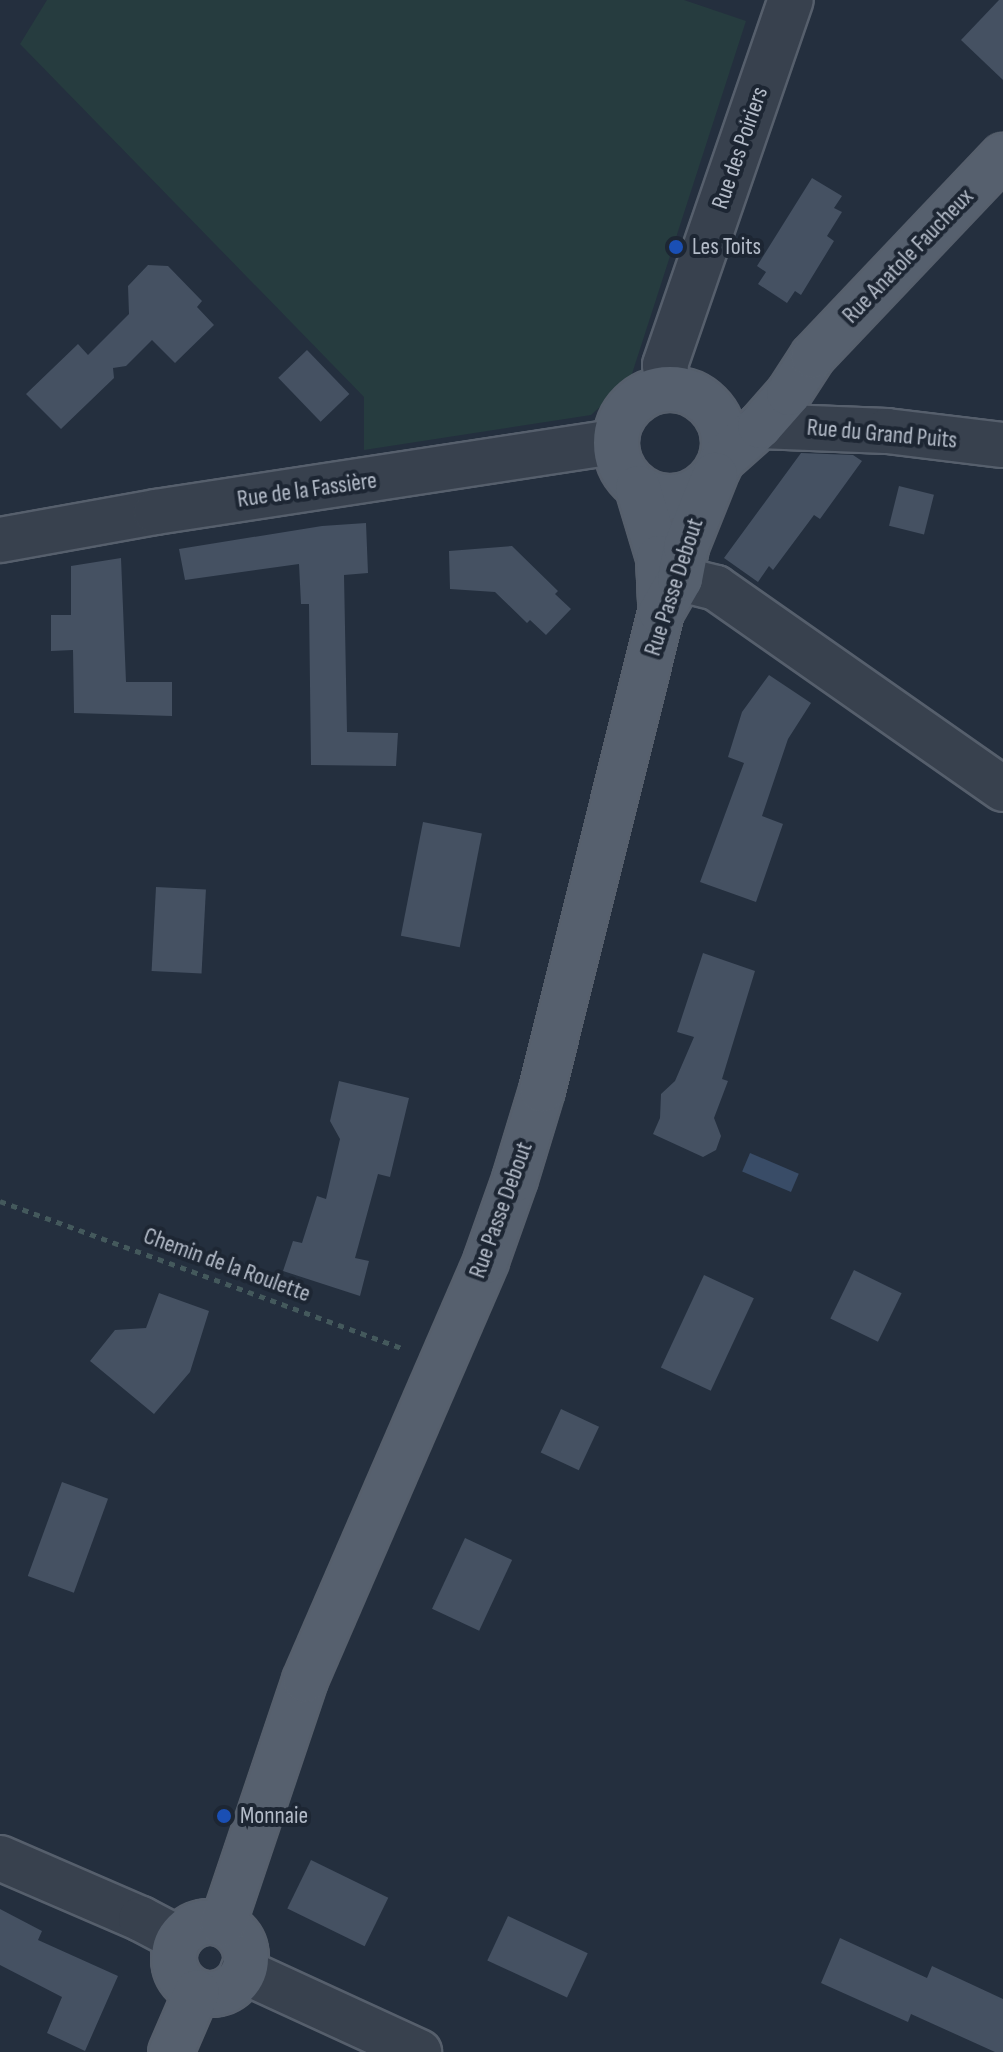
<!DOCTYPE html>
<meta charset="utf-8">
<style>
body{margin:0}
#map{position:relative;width:1003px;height:2052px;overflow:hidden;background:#242f3e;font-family:"Sofia Sans Condensed",sans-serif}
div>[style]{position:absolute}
.green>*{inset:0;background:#263c3f}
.water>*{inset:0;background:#394c67;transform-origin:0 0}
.building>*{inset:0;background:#455162;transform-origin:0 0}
.path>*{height:5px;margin-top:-2.5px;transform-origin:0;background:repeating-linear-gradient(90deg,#44595c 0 6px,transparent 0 12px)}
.roads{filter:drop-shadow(2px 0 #565f6c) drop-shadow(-2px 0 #565f6c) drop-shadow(0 2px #565f6c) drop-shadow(0 -2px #565f6c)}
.minor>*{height:44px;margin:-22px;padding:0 22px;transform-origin:22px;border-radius:22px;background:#38414e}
.major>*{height:44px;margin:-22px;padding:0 22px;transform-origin:22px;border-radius:22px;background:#56606e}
.major>.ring{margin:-22px;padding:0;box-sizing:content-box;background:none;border:44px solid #56606e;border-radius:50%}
.dots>*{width:22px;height:22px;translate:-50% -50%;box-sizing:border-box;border:4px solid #1d2633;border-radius:50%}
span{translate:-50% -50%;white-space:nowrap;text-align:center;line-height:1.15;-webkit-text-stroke:8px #1d2633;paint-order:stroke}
.street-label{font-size:24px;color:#b4bcc9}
.poi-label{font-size:24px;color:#b4bcc9}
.left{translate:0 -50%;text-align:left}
</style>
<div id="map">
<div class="green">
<div style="clip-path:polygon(47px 0,684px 0,746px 21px,630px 380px,591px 415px,364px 450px,364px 397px,20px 44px)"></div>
</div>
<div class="water">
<div style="left:750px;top:1153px;width:53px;height:20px;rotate:23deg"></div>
</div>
<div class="building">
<div style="clip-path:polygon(999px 0,1003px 0,1003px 80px,961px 40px)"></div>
<div style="clip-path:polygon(812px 178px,842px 196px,834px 208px,842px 212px,827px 236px,834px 241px,801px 295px,795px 291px,787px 303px,758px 284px,766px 272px,757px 266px)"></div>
<div style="clip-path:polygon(148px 265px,168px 266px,202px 301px,197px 307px,214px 325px,175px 363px,152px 340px,126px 366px,113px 368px,114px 378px,61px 429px,26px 394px,78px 344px,88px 355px,129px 314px,128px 286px)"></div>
<div style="left:307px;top:350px;width:61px;height:40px;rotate:46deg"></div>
<div style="clip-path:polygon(801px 453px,853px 455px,862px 461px,820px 519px,814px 515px,773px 570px,769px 566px,758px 582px,724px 558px)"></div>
<div style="left:899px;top:486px;width:36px;height:41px;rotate:14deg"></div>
<div style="clip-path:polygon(366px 523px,368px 573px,344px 575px,347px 732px,398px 733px,396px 766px,311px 765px,309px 604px,301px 604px,299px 564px,185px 580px,179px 549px,322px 526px)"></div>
<div style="clip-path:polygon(512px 546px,558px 591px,555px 594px,571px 609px,546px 635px,530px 620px,527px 623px,495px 592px,450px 589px,449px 551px)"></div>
<div style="clip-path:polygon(121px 558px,126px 682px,172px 682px,172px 716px,74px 713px,73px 650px,51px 651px,51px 615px,71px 615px,71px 566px)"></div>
<div style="clip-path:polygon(769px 675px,811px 703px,788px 739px,762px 816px,783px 824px,756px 902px,700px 882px,744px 763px,728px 757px,742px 712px)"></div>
<div style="left:423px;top:822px;width:60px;height:116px;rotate:11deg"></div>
<div style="left:156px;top:887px;width:50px;height:84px;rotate:3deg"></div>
<div style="clip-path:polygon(703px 953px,755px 971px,722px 1079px,728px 1081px,714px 1118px,721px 1136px,716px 1150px,703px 1157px,653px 1134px,660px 1118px,661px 1094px,675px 1081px,694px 1037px,677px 1032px)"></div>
<div style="clip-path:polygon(339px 1081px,409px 1098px,390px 1177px,378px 1174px,355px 1258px,369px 1261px,360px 1296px,283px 1271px,293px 1241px,302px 1243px,317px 1196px,326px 1199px,340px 1139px,330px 1121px)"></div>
<div style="left:854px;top:1270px;width:53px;height:54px;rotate:26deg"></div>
<div style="left:704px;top:1275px;width:55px;height:102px;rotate:25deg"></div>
<div style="clip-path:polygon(159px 1293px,209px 1311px,190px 1372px,154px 1414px,90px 1361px,115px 1330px,146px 1328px)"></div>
<div style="left:561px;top:1409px;width:42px;height:48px;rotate:25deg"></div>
<div style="left:62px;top:1482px;width:49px;height:100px;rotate:20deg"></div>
<div style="left:465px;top:1538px;width:52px;height:78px;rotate:25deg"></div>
<div style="left:311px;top:1860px;width:86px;height:54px;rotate:26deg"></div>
<div style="clip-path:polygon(0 1909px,42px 1931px,38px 1940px,118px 1976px,85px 2051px,47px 2033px,62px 1997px,0 1965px)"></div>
<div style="left:508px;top:1916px;width:88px;height:49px;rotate:25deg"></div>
<div style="clip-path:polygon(840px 1938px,927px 1978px,932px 1966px,1003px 1999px,1003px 2052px,995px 2052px,911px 2014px,908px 2022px,821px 1983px)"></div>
</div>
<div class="path">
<div style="left:0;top:1201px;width:428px;rotate:20.1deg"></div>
</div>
<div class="roads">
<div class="minor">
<div style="left:668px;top:389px;width:24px;rotate:-97deg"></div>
<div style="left:665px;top:365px;width:386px;rotate:-71deg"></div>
<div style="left:760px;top:426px;width:127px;rotate:2.3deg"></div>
<div style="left:887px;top:431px;width:117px;rotate:6.9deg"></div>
<div style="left:0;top:540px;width:158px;rotate:-10.2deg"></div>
<div style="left:156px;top:512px;width:464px;rotate:-8.7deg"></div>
<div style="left:680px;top:579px;width:37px;rotate:14deg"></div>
<div style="left:716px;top:588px;width:350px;rotate:35deg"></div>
<div style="left:0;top:1858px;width:154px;rotate:23.4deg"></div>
<div style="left:141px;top:1919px;width:43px;rotate:27.8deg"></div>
<div style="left:243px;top:1971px;width:194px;rotate:24.7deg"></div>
</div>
<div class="major">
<div class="ring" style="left:616px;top:389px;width:64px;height:64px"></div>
<div style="left:723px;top:459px;width:50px;rotate:-41.7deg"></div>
<div style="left:760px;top:426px;width:44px;rotate:-48.7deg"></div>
<div style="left:789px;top:393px;width:44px;rotate:-57deg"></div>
<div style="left:813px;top:356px;width:276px;rotate:-46.5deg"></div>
<div style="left:638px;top:488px;width:73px;rotate:73.3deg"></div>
<div style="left:659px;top:558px;width:44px;rotate:87.4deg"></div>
<div class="ring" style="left:174px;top:1922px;width:28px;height:28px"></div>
<div style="left:223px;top:1924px;width:257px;rotate:-71.4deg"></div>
<div style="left:305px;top:1680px;width:456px;rotate:-66.6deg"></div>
<div style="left:486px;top:1261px;width:87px;rotate:-70.5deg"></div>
<div style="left:515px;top:1179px;width:93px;rotate:-73.1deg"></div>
<div style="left:542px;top:1090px;width:493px;rotate:-76deg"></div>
<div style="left:661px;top:612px;width:38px;rotate:-60deg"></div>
<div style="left:680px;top:579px;width:33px;rotate:-79deg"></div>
<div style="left:686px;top:547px;width:78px;rotate:-68.1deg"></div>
<div style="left:171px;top:2052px;width:65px;rotate:-66.6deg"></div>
</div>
</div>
<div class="dots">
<div style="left:676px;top:247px;background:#1a4fb4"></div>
<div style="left:224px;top:1816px;background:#1a4fb4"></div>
</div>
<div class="street-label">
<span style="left:740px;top:148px;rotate:-71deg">Rue des Poiriers</span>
<span style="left:908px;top:256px;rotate:-46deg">Rue Anatole Faucheux</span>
<span style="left:882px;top:434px;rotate:5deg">Rue du Grand Puits</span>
<span style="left:307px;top:490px;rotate:-8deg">Rue de la Fassière</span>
<span style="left:674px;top:587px;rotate:-72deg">Rue Passe Debout</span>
<span style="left:501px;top:1210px;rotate:-70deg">Rue Passe Debout</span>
<span style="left:227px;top:1265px;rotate:20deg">Chemin de la Roulette</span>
</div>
<div class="poi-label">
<span class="left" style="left:692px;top:247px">Les Toits</span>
<span class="left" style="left:240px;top:1816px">Monnaie</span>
</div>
</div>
